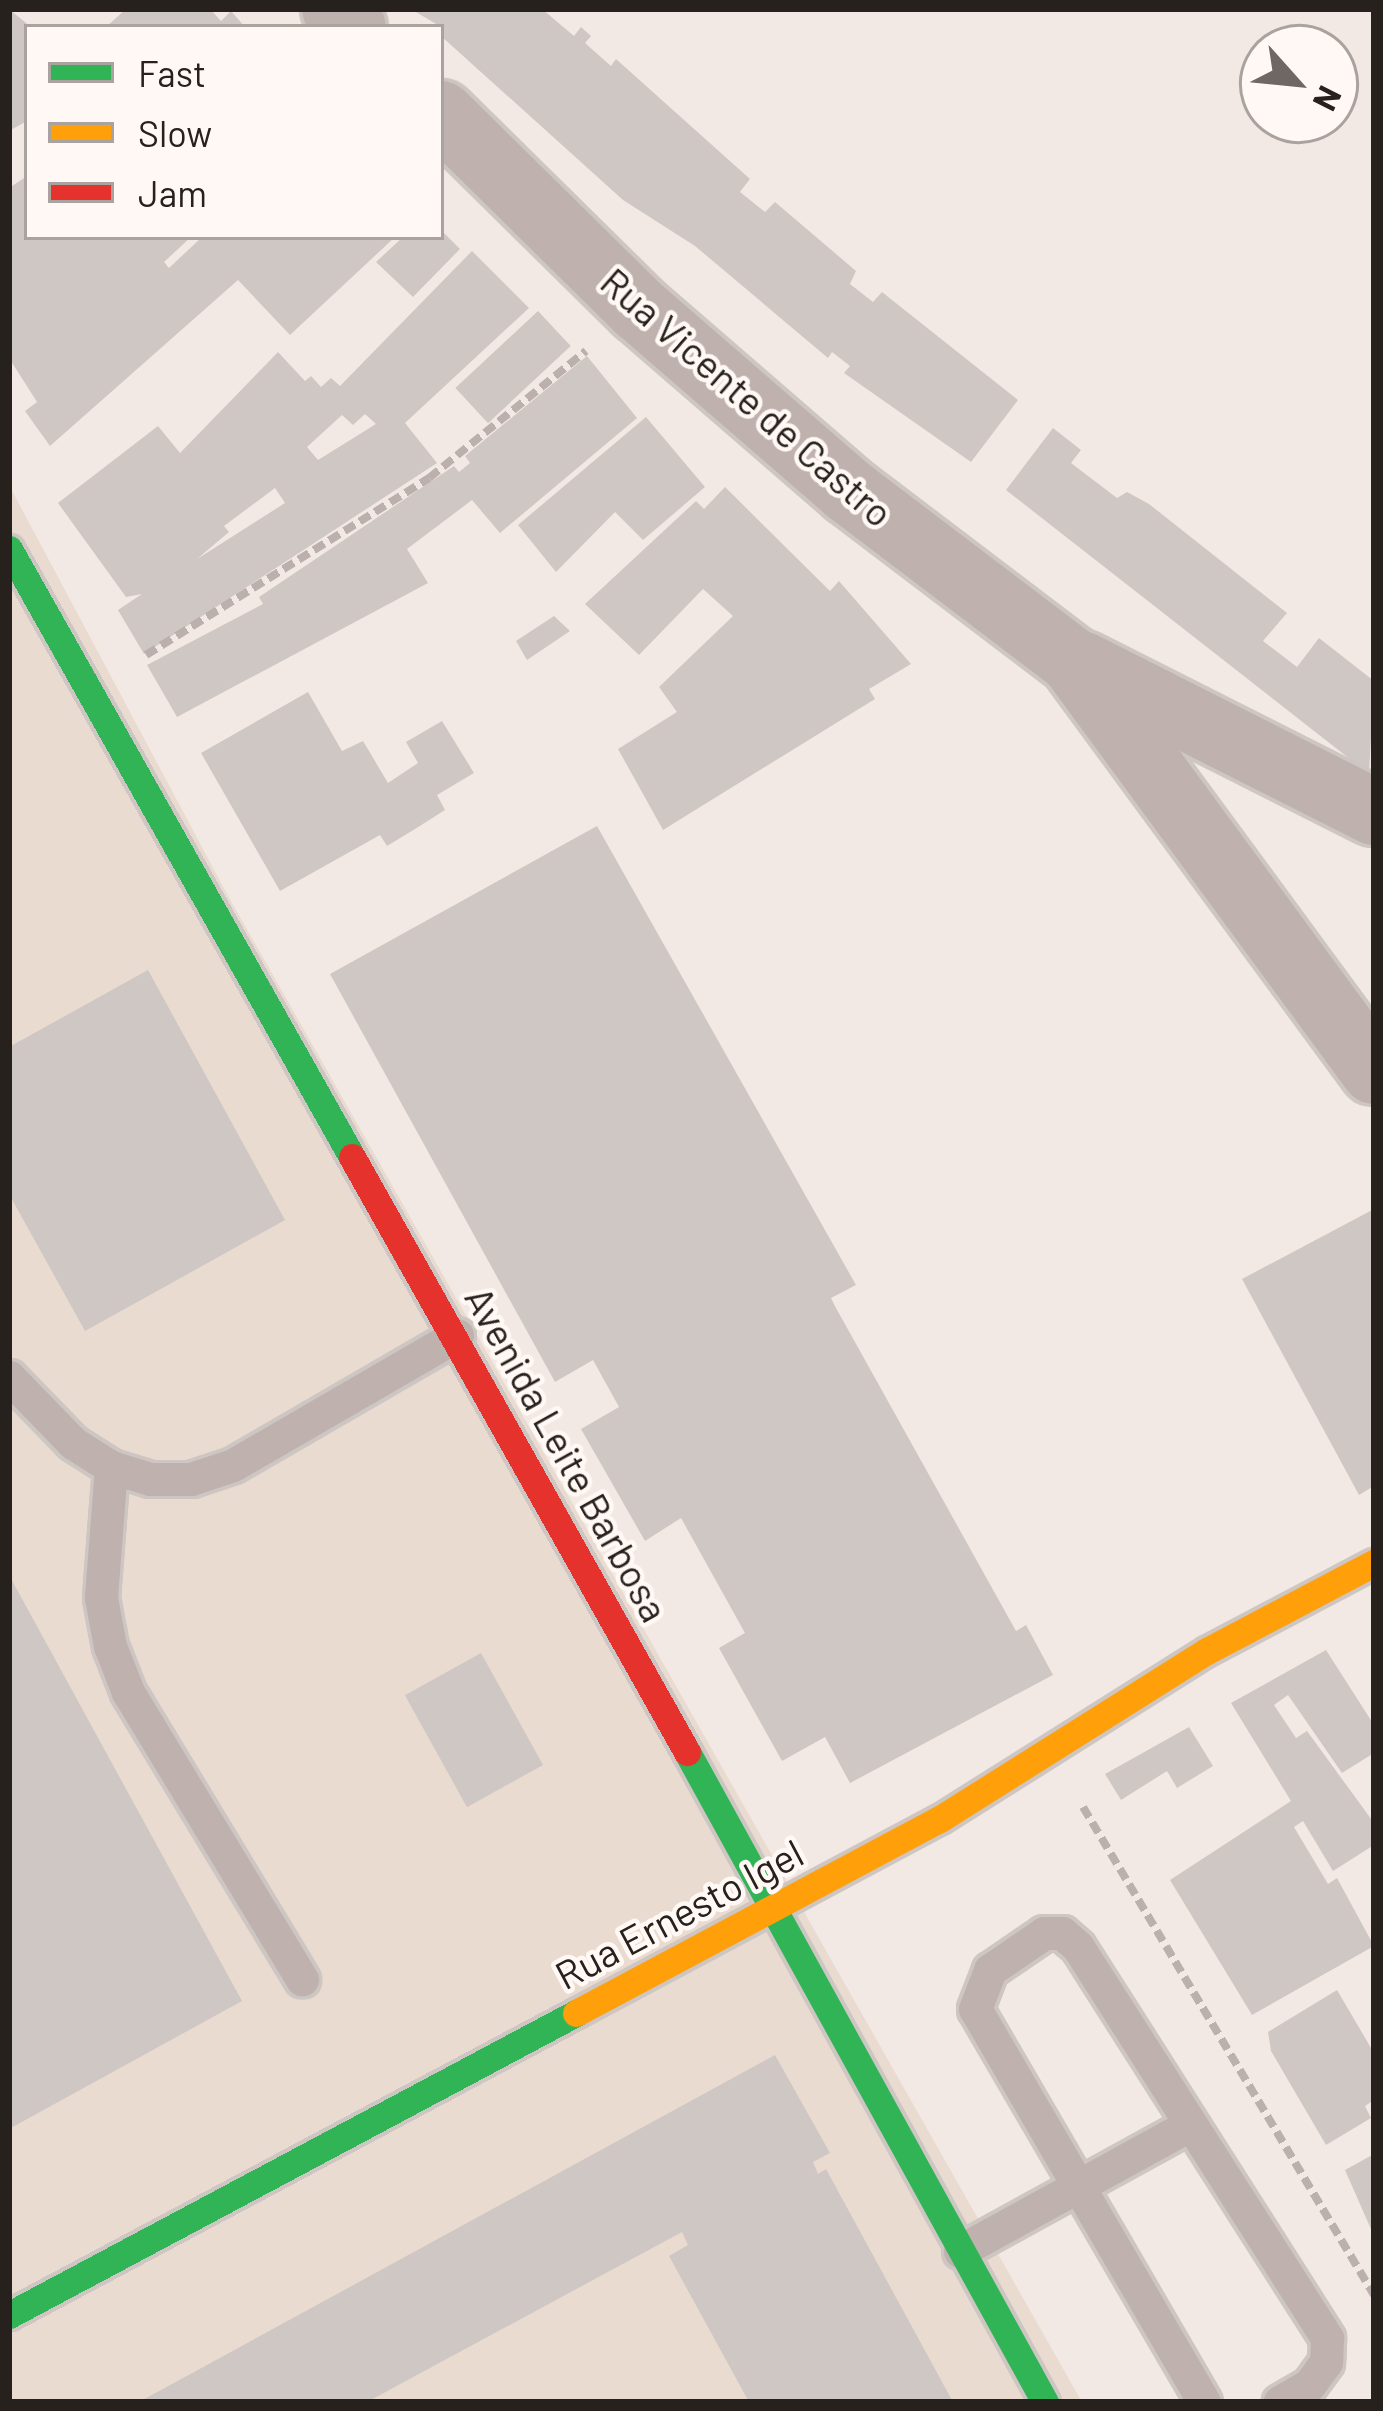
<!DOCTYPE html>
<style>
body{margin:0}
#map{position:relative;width:1383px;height:2411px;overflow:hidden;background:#f3e9e4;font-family:Barlow,sans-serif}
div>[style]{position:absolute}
.industrial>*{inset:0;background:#eadbd1}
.building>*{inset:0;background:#cfc7c3;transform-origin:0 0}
.path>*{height:8px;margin-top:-4px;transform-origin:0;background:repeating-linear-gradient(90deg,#bbb0ae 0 12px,transparent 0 18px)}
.roads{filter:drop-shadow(3px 0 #cdc6c2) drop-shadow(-3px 0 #cdc6c2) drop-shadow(0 3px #cdc6c2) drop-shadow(0 -3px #cdc6c2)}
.lane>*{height:33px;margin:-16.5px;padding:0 16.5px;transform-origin:16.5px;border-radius:16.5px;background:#bfb1ae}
.street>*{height:66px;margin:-33px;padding:0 33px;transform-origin:33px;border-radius:33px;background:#bfb1ae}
.fast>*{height:27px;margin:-13.5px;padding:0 13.5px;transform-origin:13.5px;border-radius:13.5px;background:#30b455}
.slow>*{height:27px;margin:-13.5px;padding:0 13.5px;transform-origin:13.5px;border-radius:13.5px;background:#ff9f0a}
.jam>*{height:27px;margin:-13.5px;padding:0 13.5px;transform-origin:13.5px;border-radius:13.5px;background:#e5322d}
span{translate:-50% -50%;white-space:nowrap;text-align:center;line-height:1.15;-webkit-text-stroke:9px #fff8f4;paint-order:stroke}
.street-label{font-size:39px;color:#27211d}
.frame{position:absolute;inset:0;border:12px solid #27211d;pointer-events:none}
.legend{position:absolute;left:24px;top:24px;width:420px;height:216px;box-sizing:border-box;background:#fff8f4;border:3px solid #a9a29e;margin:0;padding:15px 21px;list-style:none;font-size:36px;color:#27211d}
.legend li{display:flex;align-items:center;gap:24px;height:60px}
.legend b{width:60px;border:3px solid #a9a29e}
.north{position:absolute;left:1239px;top:24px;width:120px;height:120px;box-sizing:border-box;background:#fff8f4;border:3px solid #a9a29e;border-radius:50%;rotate:117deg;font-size:33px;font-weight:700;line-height:48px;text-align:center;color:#27211d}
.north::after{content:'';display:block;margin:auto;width:42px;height:54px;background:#6e6763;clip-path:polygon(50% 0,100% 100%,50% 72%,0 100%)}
</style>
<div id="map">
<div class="industrial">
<div style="clip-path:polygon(9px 485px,227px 894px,1082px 2402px,9px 2402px)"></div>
</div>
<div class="building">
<div style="clip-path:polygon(9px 9px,31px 27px,27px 121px,9px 131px)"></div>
<div style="clip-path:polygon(126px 9px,210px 9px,221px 21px,231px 11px,245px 27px,106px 27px)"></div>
<div style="clip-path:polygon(411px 9px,542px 9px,574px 36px,581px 27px,591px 36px,585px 43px,611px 66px,616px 59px,750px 179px,740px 192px,765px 212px,775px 202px,856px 271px,850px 284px,873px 302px,882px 292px,1018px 400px,971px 462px,844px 373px,850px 366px,832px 352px,828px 358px,695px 246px,623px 200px,441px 36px,441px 27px)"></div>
<div style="clip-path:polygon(27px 176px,27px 237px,191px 237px,164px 262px,169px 268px,202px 237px,395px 237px,290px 335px,238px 280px,50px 446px,25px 411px,37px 402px,9px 358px,9px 188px)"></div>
<div style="clip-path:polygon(441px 230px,460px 249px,413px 297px,376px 262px,403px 237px,441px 237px)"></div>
<div style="clip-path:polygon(evenodd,472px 251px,529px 308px,405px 423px,437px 463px,144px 654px,118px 610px,142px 594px,126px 597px,58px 503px,158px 426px,180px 453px,278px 352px,305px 381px,311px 376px,321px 387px,331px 378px,340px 386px,472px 251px,365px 414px,376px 424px,318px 460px,307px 447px,342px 415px,353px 425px,365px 414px,472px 251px,275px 488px,285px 503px,197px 559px,229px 532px,224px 526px,275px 488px)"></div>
<div style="left:538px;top:311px;width:48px;height:113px;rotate:47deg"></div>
<div style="clip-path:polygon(587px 356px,637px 418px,500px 533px,472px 500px,407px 549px,428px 583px,177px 717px,147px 665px,263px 604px,259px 597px,454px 466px,459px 472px,470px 463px,465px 456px)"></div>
<div style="clip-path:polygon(646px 417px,705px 487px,643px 540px,615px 512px,556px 572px,518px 525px)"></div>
<div style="clip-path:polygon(1053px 428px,1081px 450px,1071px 463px,1117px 498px,1127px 492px,1149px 504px,1287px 613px,1263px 641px,1297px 667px,1319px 638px,1374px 681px,1369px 774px,1006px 490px)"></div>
<div style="clip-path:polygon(725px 487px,830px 591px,839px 581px,911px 664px,869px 689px,875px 699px,663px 830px,618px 749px,677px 712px,659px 687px,733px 616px,703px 589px,639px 655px,585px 604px,696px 501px,704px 509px)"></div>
<div style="clip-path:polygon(554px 616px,570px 631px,527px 660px,516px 641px)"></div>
<div style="clip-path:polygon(308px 692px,342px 751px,363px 741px,388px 783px,418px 763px,406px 742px,442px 721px,474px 773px,437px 795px,445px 810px,415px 829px,387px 846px,380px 835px,280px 891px,201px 753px)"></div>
<div style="clip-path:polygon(597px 826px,856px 1285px,831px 1298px,836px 1308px,1016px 1631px,1026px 1625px,1053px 1675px,850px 1783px,825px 1737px,782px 1761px,719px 1648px,745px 1633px,681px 1518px,645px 1541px,581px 1429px,619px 1407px,593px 1360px,555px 1382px,330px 974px)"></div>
<div style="clip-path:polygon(148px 970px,285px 1220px,85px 1331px,9px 1194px,9px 1047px)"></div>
<div style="clip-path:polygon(1374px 1209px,1374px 1486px,1359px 1495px,1242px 1279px)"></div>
<div style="clip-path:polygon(9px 1575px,242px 2001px,9px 2129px)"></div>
<div style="clip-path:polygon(1326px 1650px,1374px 1725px,1374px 1753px,1342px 1773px,1288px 1695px,1274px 1705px,1296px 1738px,1307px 1731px,1374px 1823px,1374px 1845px,1333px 1871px,1303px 1821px,1294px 1827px,1328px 1884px,1337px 1878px,1374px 1946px,1252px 2015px,1170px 1880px,1291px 1801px,1231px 1703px)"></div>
<div style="left:481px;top:1653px;width:128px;height:87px;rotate:61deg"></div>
<div style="clip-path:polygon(1189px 1727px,1213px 1766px,1177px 1788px,1167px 1771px,1121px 1800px,1105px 1774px)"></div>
<div style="clip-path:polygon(1337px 1990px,1374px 2053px,1374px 2100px,1365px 2106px,1371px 2118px,1326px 2145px,1271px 2051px,1268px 2032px)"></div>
<div style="clip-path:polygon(775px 2055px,830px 2153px,813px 2162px,818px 2174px,826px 2169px,953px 2402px,749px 2402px,669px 2256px,688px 2245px,682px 2232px,367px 2402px,139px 2402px)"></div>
<div style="clip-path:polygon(1374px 2154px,1374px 2236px,1345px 2170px)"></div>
</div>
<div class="path">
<div style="left:146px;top:655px;width:334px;rotate:-32deg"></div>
<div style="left:429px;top:478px;width:202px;rotate:-39deg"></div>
<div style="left:1083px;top:1807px;width:568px;rotate:59.19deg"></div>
</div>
<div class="roads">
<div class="lane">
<div style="left:9px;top:1377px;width:92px;rotate:45.9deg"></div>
<div style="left:73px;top:1443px;width:45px;rotate:32.3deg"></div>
<div style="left:111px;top:1467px;width:41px;rotate:17.1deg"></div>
<div style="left:150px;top:1479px;width:41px"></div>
<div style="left:191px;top:1479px;width:44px;rotate:-18.4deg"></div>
<div style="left:233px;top:1465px;width:259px;rotate:-30.1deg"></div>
<div style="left:111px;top:1467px;width:131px;rotate:94.4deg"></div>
<div style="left:101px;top:1598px;width:49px;rotate:79.4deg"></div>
<div style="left:110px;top:1646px;width:49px;rotate:68.6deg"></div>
<div style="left:128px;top:1692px;width:336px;rotate:58.8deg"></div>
<div style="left:960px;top:2251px;width:261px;rotate:-28.8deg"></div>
<div style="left:1204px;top:2402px;width:455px;rotate:-120.2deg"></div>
<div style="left:975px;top:2009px;width:42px;rotate:-69deg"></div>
<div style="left:990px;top:1970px;width:65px;rotate:-34.4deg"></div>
<div style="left:1044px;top:1933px;width:18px"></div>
<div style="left:1062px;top:1933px;width:21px;rotate:41deg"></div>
<div style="left:1078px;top:1947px;width:464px;rotate:57.5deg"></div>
<div style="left:1327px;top:2338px;width:24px;rotate:92deg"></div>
<div style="left:1326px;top:2362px;width:29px;rotate:126deg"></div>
<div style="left:1309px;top:2385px;width:34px;rotate:150deg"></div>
</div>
<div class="street">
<div style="left:335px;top:9px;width:25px;rotate:45deg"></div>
<div style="left:441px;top:114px;width:278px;rotate:44.6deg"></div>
<div style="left:639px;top:309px;width:278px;rotate:40.9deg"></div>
<div style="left:849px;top:491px;width:280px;rotate:37.2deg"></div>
<div style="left:1072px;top:660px;width:510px;rotate:53.69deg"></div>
<div style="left:1083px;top:665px;width:326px;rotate:26.8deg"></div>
</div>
<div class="fast">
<div style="left:9px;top:549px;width:698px;rotate:60.57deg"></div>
<div style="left:687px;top:1752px;width:742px;rotate:61.16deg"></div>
<div style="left:9px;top:2315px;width:642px;rotate:-28.04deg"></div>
</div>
<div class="slow">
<div style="left:576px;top:2013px;width:412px;rotate:-28.1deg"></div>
<div style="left:940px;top:1819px;width:315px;rotate:-32.2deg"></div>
<div style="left:1207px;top:1651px;width:189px;rotate:-27.8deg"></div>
</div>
<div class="jam">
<div style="left:352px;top:1157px;width:683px;rotate:60.62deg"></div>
</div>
</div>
<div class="street-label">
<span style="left:747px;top:397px;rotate:41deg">Rua Vicente de Castro</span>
<span style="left:567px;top:1454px;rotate:61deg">Avenida Leite Barbosa</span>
<span style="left:679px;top:1914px;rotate:-28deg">Rua Ernesto Igel</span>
</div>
<div class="frame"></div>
<ul class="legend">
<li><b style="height:15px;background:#30b455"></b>Fast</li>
<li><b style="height:15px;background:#ff9f0a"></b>Slow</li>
<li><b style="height:15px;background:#e5322d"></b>Jam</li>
</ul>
<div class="north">N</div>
</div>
